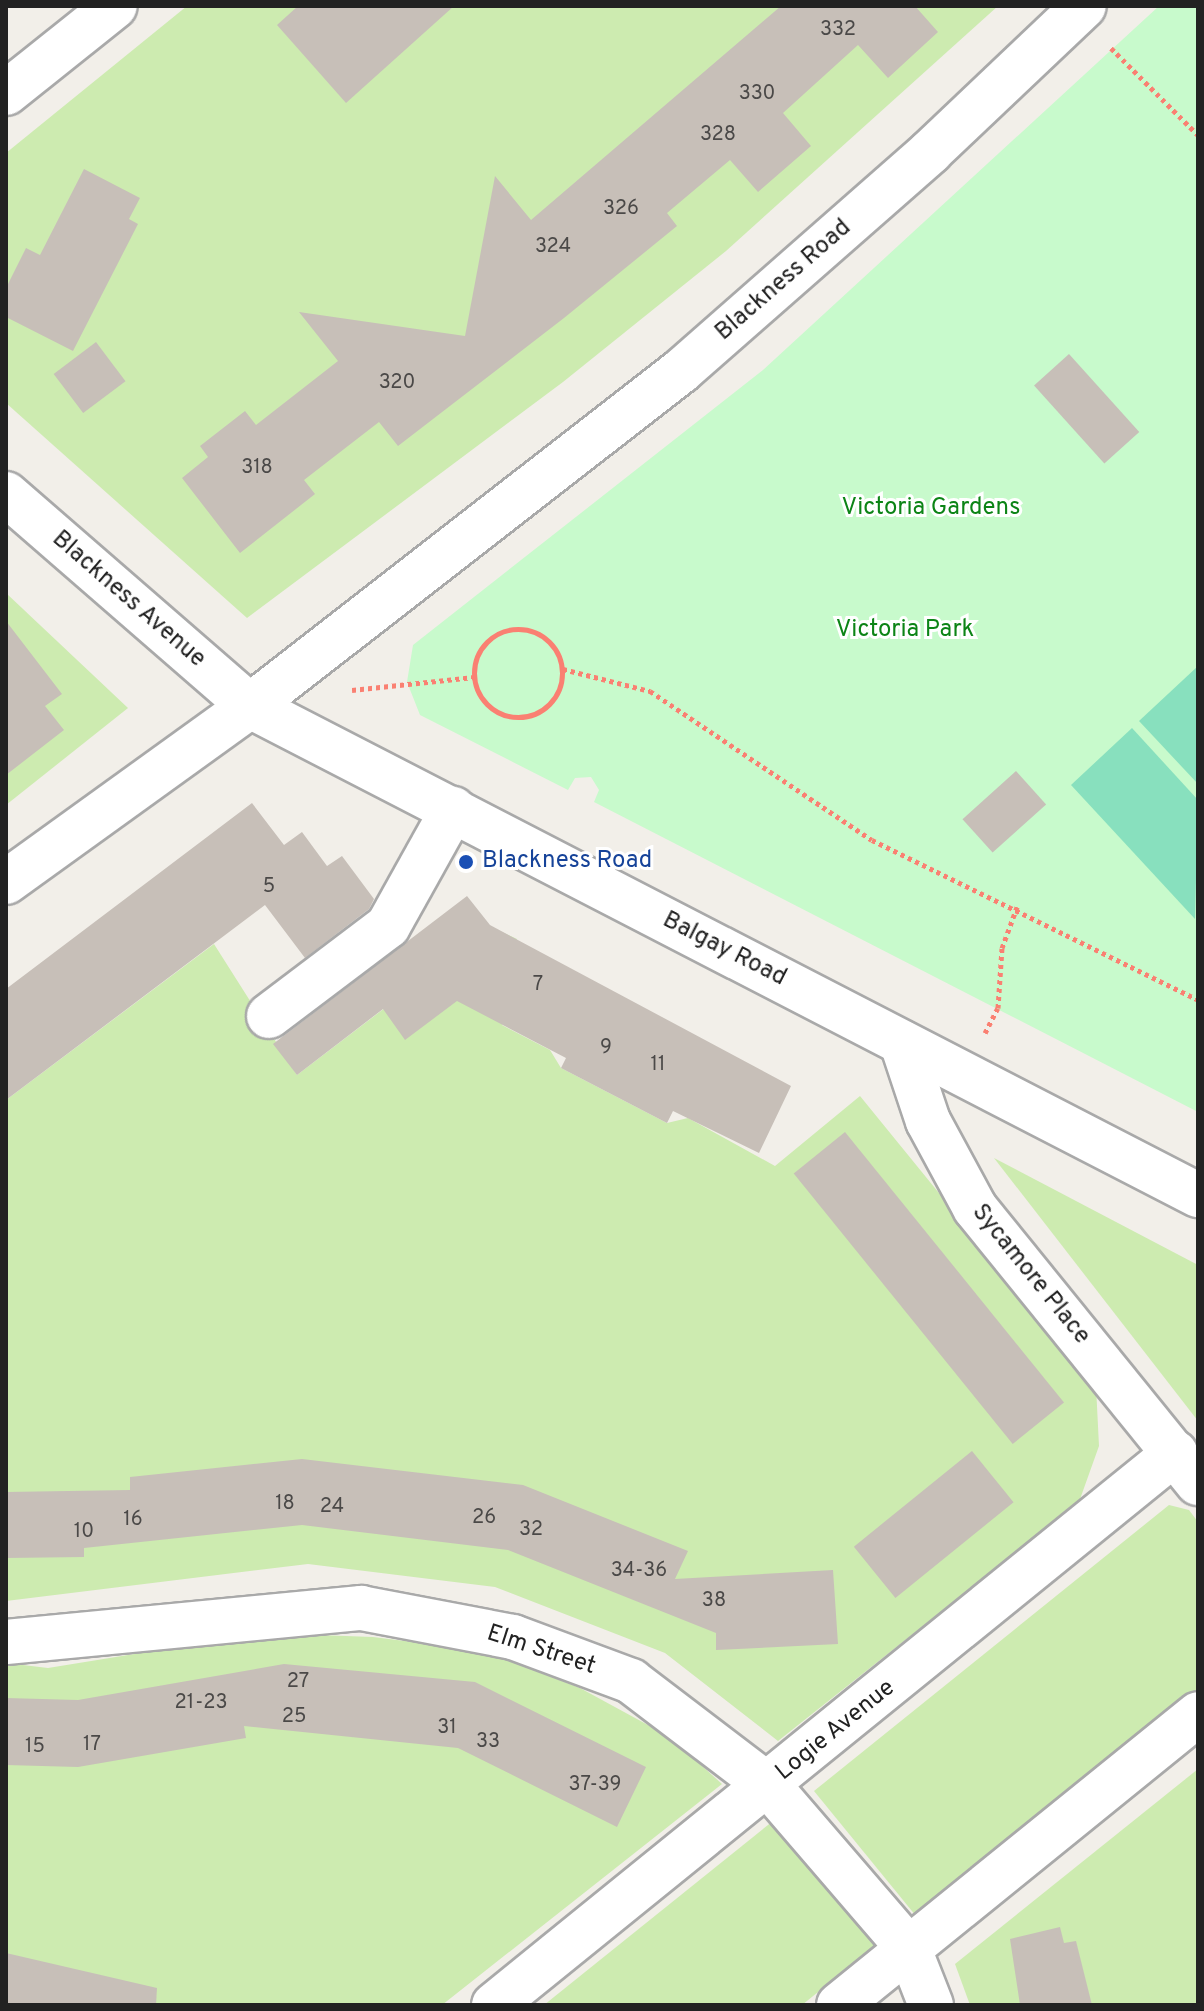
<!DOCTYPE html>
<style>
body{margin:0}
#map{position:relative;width:1204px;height:2011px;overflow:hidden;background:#f2efe9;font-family:Overpass,sans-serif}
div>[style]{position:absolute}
.grass>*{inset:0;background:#cdebb0}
.park>*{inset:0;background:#c8facc}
.pitch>*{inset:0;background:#88e0be}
.building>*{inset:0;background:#c7bfb8;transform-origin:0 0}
.path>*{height:5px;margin-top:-2.5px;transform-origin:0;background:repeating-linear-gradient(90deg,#fa8072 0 4px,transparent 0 8px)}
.path>.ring{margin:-2.5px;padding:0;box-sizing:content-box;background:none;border:5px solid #fa8072;border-radius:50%}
.roads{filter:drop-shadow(2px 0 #a9a9a9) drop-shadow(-2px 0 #a9a9a9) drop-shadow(0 2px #a9a9a9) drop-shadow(0 -2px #a9a9a9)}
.minor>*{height:44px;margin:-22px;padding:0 22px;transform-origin:22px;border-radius:22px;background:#fff}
.dots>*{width:22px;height:22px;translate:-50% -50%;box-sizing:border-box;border:4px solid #fff;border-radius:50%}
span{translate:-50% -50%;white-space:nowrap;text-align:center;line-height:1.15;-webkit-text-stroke:6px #fff;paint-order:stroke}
.number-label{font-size:20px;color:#4b4948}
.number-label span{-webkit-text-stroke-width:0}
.street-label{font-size:24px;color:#222}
.park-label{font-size:24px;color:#0c8416}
.transit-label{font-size:24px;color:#164399}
.left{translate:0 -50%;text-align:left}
.frame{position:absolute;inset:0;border:8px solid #222;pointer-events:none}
</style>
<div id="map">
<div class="grass">
<div style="clip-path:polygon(187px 6px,998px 6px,726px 251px,563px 382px,247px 618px,6px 403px,6px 153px)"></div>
<div style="clip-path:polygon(6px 593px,128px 708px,6px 805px)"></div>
<div style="clip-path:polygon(491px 927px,517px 939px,488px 995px,511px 1007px,502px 1025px,550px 1050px,561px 1068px,667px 1123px,688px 1118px,775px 1166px,860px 1096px,1096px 1386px,1099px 1446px,1079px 1502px,778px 1741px,665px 1653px,495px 1587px,308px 1564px,6px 1601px,6px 1100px,214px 944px,297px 1075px)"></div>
<div style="clip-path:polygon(994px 1158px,1198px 1265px,1198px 1421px)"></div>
<div style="clip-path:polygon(1169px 1505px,1189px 1510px,1198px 1522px,1198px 1689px,916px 1916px,814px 1791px)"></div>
<div style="clip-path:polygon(263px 1633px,373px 1637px,485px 1651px,580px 1688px,670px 1737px,722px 1784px,442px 2005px,6px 2005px,6px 1663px,48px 1668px)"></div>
<div style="clip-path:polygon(1198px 1769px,1198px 2005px,970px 2005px,955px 1964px)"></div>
<div style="clip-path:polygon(773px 1821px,875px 1946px,802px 2005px,544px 2005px)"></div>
</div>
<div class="park">
<div style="clip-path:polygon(1159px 6px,1198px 6px,1198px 1112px,594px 802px,599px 790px,591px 777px,575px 778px,568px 790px,420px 715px,407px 682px,413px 645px,763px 370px)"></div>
</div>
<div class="pitch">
<div style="clip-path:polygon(1198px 666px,1198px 784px,1139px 721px)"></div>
<div style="clip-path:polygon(1132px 728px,1198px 800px,1195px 919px,1071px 785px)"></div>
</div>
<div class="building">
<div style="clip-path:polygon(298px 6px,454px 6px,346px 103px,277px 25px)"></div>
<div style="clip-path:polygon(781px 6px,915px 6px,938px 32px,888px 78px,858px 45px,783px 113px,811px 146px,758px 192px,730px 160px,667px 213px,677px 226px,564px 318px,398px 446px,379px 422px,304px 480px,315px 494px,240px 553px,182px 478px,208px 457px,200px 446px,245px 411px,256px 425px,338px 361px,299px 312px,465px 336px,495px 176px,531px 220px)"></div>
<div style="clip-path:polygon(84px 169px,140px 198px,129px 219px,138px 224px,73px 351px,6px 317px,6px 288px,26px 248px,40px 255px)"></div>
<div style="left:96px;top:342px;width:49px;height:53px;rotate:53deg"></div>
<div style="left:1069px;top:354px;width:105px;height:47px;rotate:48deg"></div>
<div style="clip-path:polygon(6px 621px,62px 694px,45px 706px,64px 730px,6px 775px)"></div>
<div style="left:1016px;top:771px;width:45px;height:72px;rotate:48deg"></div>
<div style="clip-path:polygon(252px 803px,284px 845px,302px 832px,327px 866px,342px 856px,374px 899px,369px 909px,305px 958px,265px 905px,6px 1100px,6px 989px)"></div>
<div style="clip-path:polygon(467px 896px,490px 925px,791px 1086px,759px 1153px,673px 1111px,667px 1123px,561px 1068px,566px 1058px,457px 1001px,405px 1040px,383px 1009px,297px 1075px,273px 1044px)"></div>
<div style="left:845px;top:1132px;width:348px;height:66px;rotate:51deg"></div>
<div style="left:972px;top:1451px;width:66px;height:152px;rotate:51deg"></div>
<div style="clip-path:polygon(302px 1459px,523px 1485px,688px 1551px,675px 1579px,833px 1570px,838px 1644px,716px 1650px,716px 1633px,508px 1550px,302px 1525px,84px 1548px,84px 1557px,6px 1558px,6px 1492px,130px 1490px,130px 1477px)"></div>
<div style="clip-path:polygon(284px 1664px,475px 1682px,646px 1767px,617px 1827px,458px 1748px,244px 1726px,246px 1738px,78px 1767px,6px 1765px,6px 1698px,78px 1700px)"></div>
<div style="clip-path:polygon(1060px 1927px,1064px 1943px,1076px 1941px,1092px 2005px,1020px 2005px,1010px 1939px)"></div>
<div style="clip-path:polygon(6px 1953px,157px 1988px,156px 2005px,6px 2005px)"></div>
</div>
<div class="path">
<div style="left:1111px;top:48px;width:123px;rotate:45deg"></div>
<div class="ring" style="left:474px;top:629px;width:83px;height:83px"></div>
<div style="left:563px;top:669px;width:90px;rotate:14.2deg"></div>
<div style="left:650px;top:691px;width:267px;rotate:33.9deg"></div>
<div style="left:872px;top:840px;width:363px;rotate:26.1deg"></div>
<div style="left:352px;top:690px;width:123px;rotate:-6.1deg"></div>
<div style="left:985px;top:1033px;width:28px;rotate:-63deg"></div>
<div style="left:998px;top:1008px;width:60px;rotate:-86.2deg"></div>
<div style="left:1002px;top:948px;width:44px;rotate:-69.9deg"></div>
</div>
<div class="roads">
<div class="minor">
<div style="left:6px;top:93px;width:139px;rotate:-38.6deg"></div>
<div style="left:6px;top:494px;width:323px;rotate:41deg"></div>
<div style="left:250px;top:706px;width:1067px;rotate:27.29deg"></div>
<div style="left:6px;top:882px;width:301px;rotate:-35.8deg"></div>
<div style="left:250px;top:706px;width:546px;rotate:-37.86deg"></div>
<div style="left:681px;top:371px;width:332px;rotate:-41.3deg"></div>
<div style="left:930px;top:152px;width:212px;rotate:-43.5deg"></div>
<div style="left:269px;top:1016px;width:149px;rotate:-37.1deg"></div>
<div style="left:388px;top:926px;width:134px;rotate:-60.9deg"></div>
<div style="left:902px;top:1043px;width:82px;rotate:71.6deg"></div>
<div style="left:928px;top:1121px;width:99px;rotate:61.6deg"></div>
<div style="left:975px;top:1208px;width:354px;rotate:51deg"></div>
<div style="left:6px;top:1642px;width:357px;rotate:-5.5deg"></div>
<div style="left:361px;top:1608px;width:155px;rotate:10.8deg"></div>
<div style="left:513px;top:1637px;width:126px;rotate:20.4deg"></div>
<div style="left:631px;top:1681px;width:173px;rotate:37.3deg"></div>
<div style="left:769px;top:1786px;width:215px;rotate:49.3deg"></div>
<div style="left:909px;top:1949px;width:60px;rotate:68.6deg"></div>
<div style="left:494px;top:2005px;width:877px;rotate:-39.03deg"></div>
<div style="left:839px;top:2005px;width:462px;rotate:-39deg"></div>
</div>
</div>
<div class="dots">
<div style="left:466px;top:862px;background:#1a4fb4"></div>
</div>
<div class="number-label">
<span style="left:838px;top:30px">332</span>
<span style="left:757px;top:94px">330</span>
<span style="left:718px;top:135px">328</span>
<span style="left:621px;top:209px">326</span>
<span style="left:553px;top:247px">324</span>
<span style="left:397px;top:383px">320</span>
<span style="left:257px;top:468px">318</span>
<span style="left:269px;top:887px">5</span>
<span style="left:538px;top:985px">7</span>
<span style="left:606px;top:1048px">9</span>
<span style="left:658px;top:1065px">11</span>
<span style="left:285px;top:1504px">18</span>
<span style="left:332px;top:1507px">24</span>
<span style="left:484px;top:1518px">26</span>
<span style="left:133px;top:1520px">16</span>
<span style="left:531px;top:1530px">32</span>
<span style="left:84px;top:1532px">10</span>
<span style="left:639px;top:1571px">34-36</span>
<span style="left:714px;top:1601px">38</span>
<span style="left:298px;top:1682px">27</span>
<span style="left:201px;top:1703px">21-23</span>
<span style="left:294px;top:1717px">25</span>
<span style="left:447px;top:1728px">31</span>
<span style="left:488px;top:1742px">33</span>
<span style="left:92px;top:1745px">17</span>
<span style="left:35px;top:1747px">15</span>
<span style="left:595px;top:1785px">37-39</span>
</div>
<div class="street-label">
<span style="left:784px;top:281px;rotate:-41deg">Blackness Road</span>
<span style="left:128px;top:600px;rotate:41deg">Blackness Avenue</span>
<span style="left:724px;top:950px;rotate:27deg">Balgay Road</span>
<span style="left:1030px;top:1275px;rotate:51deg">Sycamore Place</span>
<span style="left:541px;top:1651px;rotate:18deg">Elm Street</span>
<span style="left:836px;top:1731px;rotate:-39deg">Logie Avenue</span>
</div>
<div class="park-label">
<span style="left:931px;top:509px">Victoria Gardens</span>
<span style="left:905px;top:631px">Victoria Park</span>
</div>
<div class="transit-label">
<span class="left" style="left:482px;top:862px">Blackness Road</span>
</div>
<div class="frame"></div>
</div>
